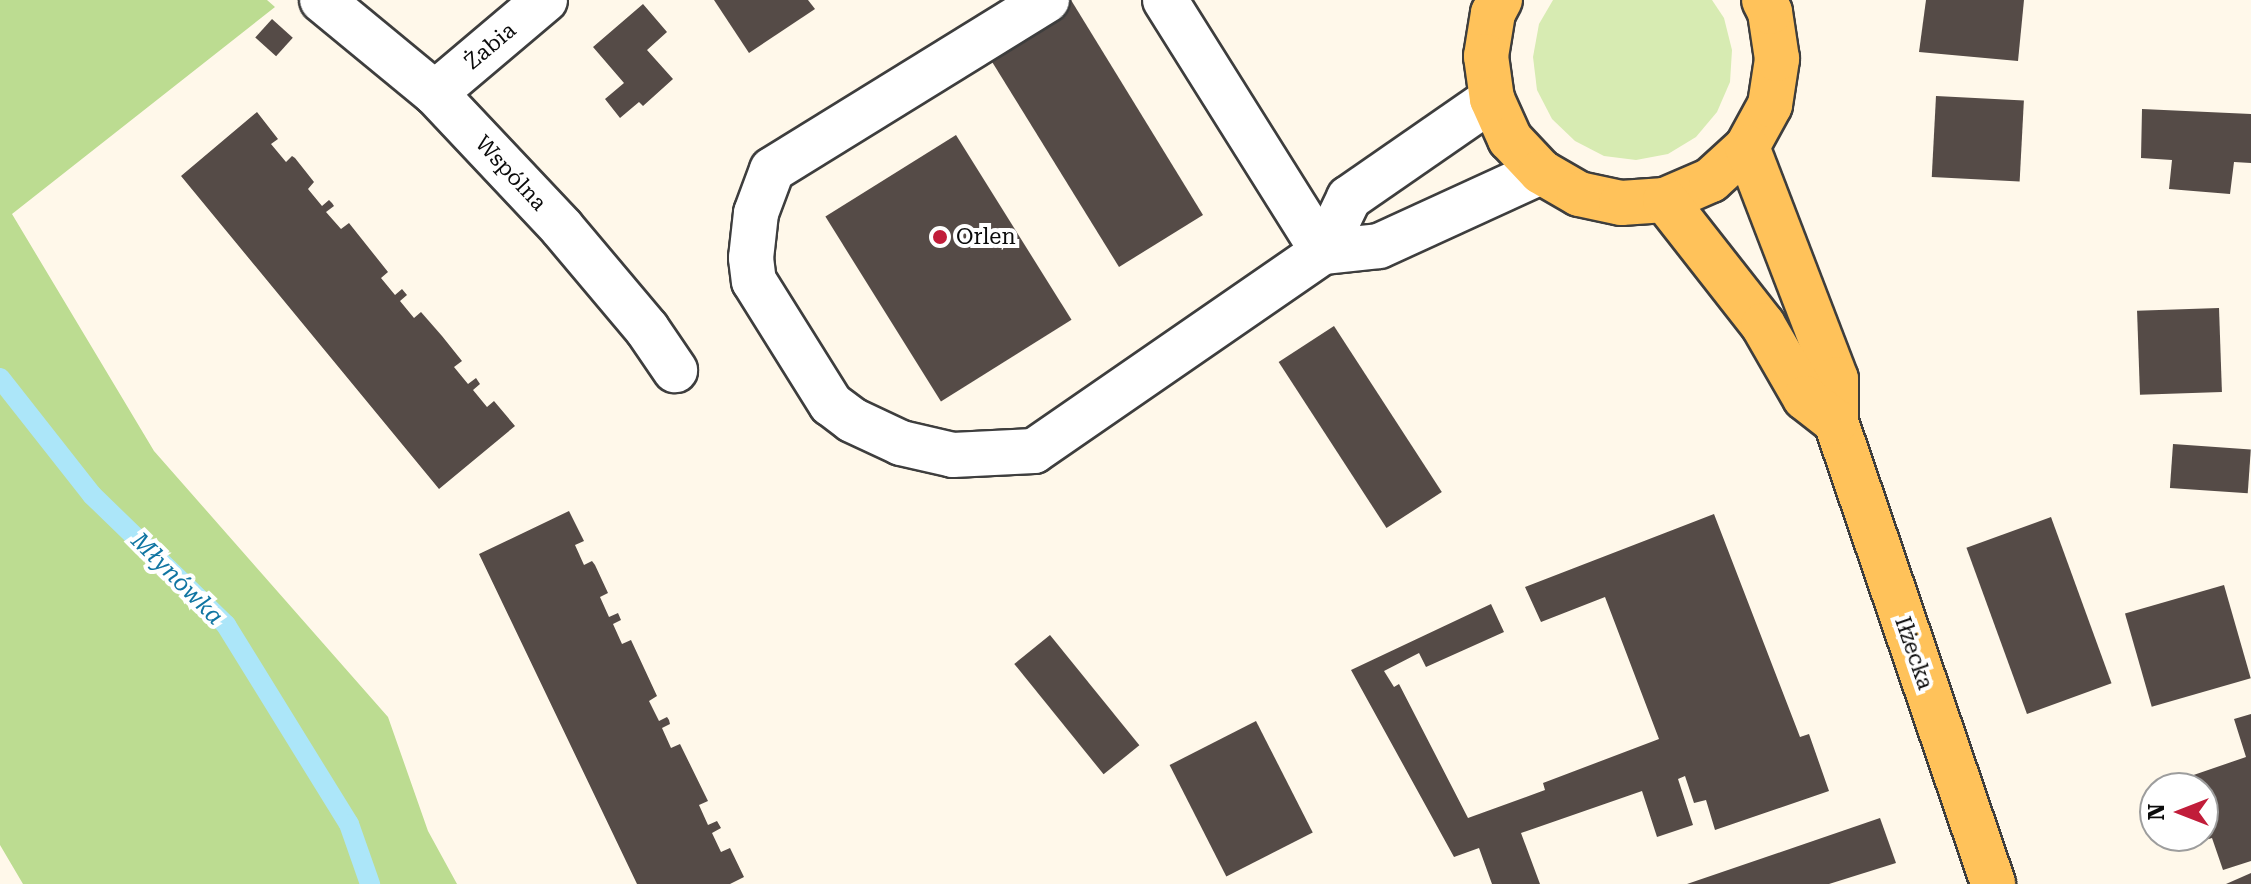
<!DOCTYPE html>
<meta charset="utf-8">
<style>
body{margin:0}
#map{position:relative;width:2251px;height:884px;overflow:hidden;background:#fff8ea;font-family:"Roboto Serif",serif}
div>[style]{position:absolute}
.green>*{inset:0;background:#d7ebb2}
.forest>*{inset:0;background:#bcdc91}
.stream>*{height:20px;margin:-10px;padding:0 10px;transform-origin:10px;border-radius:10px;background:#ace6f9}
.building>*{inset:0;background:#554b47;transform-origin:0 0}
.roads{filter:drop-shadow(2px 0 #3e3e3e) drop-shadow(-2px 0 #3e3e3e) drop-shadow(0 2px #3e3e3e) drop-shadow(0 -2px #3e3e3e)}
.minor>*{height:44px;margin:-22px;padding:0 22px;transform-origin:22px;border-radius:22px;background:#fff}
.major>*{height:44px;margin:-22px;padding:0 22px;transform-origin:22px;border-radius:22px;background:#ffc25a}
.dots>*{width:22px;height:22px;translate:-50% -50%;box-sizing:border-box;border:4px solid #fff;border-radius:50%}
span{translate:-50% -50%;white-space:nowrap;text-align:center;line-height:1.15;-webkit-text-stroke:8px #fff;paint-order:stroke}
.street-label{font-size:22px;color:#0b0b0b}
.poi-label{font-size:22px;color:#0b0b0b}
.left{translate:0 -50%;text-align:left}
.water-label{font-size:24px;color:#1075a2;font-style:italic}
.north{position:absolute;left:2139px;top:772px;width:80px;height:80px;box-sizing:border-box;background:#fff;border:2px solid #9d9d9d;border-radius:50%;rotate:270deg;font-size:22px;font-weight:700;line-height:32px;text-align:center;color:#0b0b0b}
.north::after{content:'';display:block;margin:auto;width:28px;height:36px;background:#c11d3a;clip-path:polygon(50% 0,100% 100%,50% 72%,0 100%)}
</style>
<div id="map">
<div class="green">
<div style="clip-path:polygon(1553px 0,1712px 0,1724px 18px,1732px 50px,1730px 82px,1717px 112px,1696px 137px,1668px 154px,1636px 160px,1604px 156px,1575px 141px,1552px 119px,1537px 90px,1533px 57px,1539px 24px)"></div>
</div>
<div class="forest">
<div style="clip-path:polygon(0 0,267px 0,275px 7px,12px 214px,154px 451px,388px 717px,428px 831px,457px 884px,23px 884px,0 845px)"></div>
</div>
<div class="stream">
<div style="left:0;top:378px;width:149px;rotate:51.8deg"></div>
<div style="left:92px;top:495px;width:187px;rotate:44.1deg"></div>
<div style="left:226px;top:625px;width:234px;rotate:58.3deg"></div>
<div style="left:349px;top:824px;width:64px;rotate:70.7deg"></div>
</div>
<div class="building">
<div style="clip-path:polygon(714px 0,808px 0,815px 9px,749px 53px)"></div>
<div style="clip-path:polygon(1005px 0,1071px 0,1203px 215px,1119px 267px,968px 23px)"></div>
<div style="clip-path:polygon(1926px 0,2024px 0,2018px 61px,1919px 52px)"></div>
<div style="clip-path:polygon(643px 4px,667px 32px,647px 50px,673px 79px,643px 106px,639px 102px,620px 118px,605px 99px,624px 83px,593px 47px)"></div>
<div style="left:272px;top:19px;width:28px;height:25px;rotate:42deg"></div>
<div style="left:1936px;top:96px;width:88px;height:81px;rotate:3deg"></div>
<div style="clip-path:polygon(2142px 109px,2251px 114px,2251px 163px,2234px 162px,2230px 194px,2169px 189px,2172px 160px,2141px 158px)"></div>
<div style="clip-path:polygon(257px 112px,278px 139px,271px 144px,286px 162px,292px 156px,295px 158px,314px 182px,308px 189px,322px 206px,329px 200px,332px 203px,334px 206px,326px 212px,341px 229px,349px 223px,388px 272px,381px 278px,395px 295px,402px 289px,407px 295px,400px 301px,414px 318px,421px 312px,442px 336px,462px 361px,454px 367px,468px 384px,476px 378px,480px 384px,473px 390px,487px 407px,494px 401px,515px 426px,439px 489px,181px 176px)"></div>
<div style="left:956px;top:135px;width:218px;height:154px;rotate:58deg"></div>
<div style="left:2219px;top:308px;width:84px;height:82px;rotate:88deg"></div>
<div style="left:1334px;top:326px;width:198px;height:66px;rotate:57deg"></div>
<div style="left:2173px;top:444px;width:78px;height:44px;rotate:4deg"></div>
<div style="clip-path:polygon(569px 511px,584px 541px,575px 545px,584px 565px,592px 561px,595px 565px,608px 593px,600px 597px,609px 617px,618px 613px,621px 620px,613px 624px,622px 644px,631px 640px,657px 696px,649px 701px,659px 721px,667px 717px,669px 720px,670px 724px,662px 728px,671px 748px,680px 744px,708px 801px,699px 805px,708px 825px,717px 821px,721px 828px,712px 833px,721px 852px,730px 848px,744px 877px,730px 884px,637px 884px,479px 554px)"></div>
<div style="clip-path:polygon(1714px 514px,1800px 737px,1809px 734px,1829px 791px,1715px 830px,1706px 800px,1694px 803px,1685px 776px,1678px 779px,1693px 825px,1657px 837px,1642px 791px,1521px 833px,1540px 884px,1492px 884px,1479px 848px,1454px 857px,1351px 670px,1491px 604px,1504px 632px,1426px 667px,1419px 653px,1384px 671px,1394px 687px,1399px 684px,1468px 818px,1545px 790px,1543px 783px,1659px 739px,1605px 597px,1541px 622px,1525px 587px)"></div>
<div style="left:2051px;top:517px;width:177px;height:90px;rotate:70deg"></div>
<div style="left:2224px;top:585px;width:97px;height:103px;rotate:74deg"></div>
<div style="left:1050px;top:635px;width:142px;height:46px;rotate:51deg"></div>
<div style="clip-path:polygon(2251px 714px,2251px 861px,2223px 870px,2212px 838px,2199px 842px,2197px 836px,2203px 836px,2203px 788px,2182px 788px,2179px 780px,2246px 757px,2234px 719px)"></div>
<div style="left:1256px;top:721px;width:125px;height:97px;rotate:63deg"></div>
<div style="clip-path:polygon(1880px 818px,1896px 863px,1829px 884px,1687px 884px)"></div>
<div style="clip-path:polygon(2251px 873px,2251px 884px,2226px 884px)"></div>
</div>
<div class="roads">
<div class="minor">
<div style="left:322px;top:0;width:146px;rotate:39.5deg"></div>
<div style="left:435px;top:93px;width:185px;rotate:46.7deg"></div>
<div style="left:562px;top:228px;width:132px;rotate:49.9deg"></div>
<div style="left:647px;top:329px;width:50px;rotate:55.7deg"></div>
<div style="left:1047px;top:0;width:323px;rotate:148.3deg"></div>
<div style="left:772px;top:170px;width:46px;rotate:110.4deg"></div>
<div style="left:756px;top:213px;width:45px;rotate:96.3deg"></div>
<div style="left:751px;top:258px;width:23px;rotate:83deg"></div>
<div style="left:754px;top:281px;width:145px;rotate:58deg"></div>
<div style="left:831px;top:404px;width:26px;rotate:37deg"></div>
<div style="left:852px;top:420px;width:54px;rotate:25.1deg"></div>
<div style="left:901px;top:443px;width:53px;rotate:13deg"></div>
<div style="left:953px;top:455px;width:81px;rotate:-2.8deg"></div>
<div style="left:1034px;top:451px;width:351px;rotate:-34.6deg"></div>
<div style="left:1323px;top:252px;width:56px;rotate:-6.1deg"></div>
<div style="left:1379px;top:246px;width:178px;rotate:-24.6deg"></div>
<div style="left:1165px;top:0;width:297px;rotate:57.9deg"></div>
<div style="left:435px;top:93px;width:144px;rotate:-40.2deg"></div>
<div style="left:1323px;top:252px;width:60px;rotate:-64.3deg"></div>
<div style="left:1349px;top:198px;width:174px;rotate:-34.7deg"></div>
</div>
<div class="major">
<div style="left:1500px;top:0;width:15px;rotate:118deg"></div>
<div style="left:1493px;top:13px;width:44px;rotate:99.2deg"></div>
<div style="left:1486px;top:56px;width:43px;rotate:82.1deg"></div>
<div style="left:1492px;top:99px;width:44px;rotate:65.8deg"></div>
<div style="left:1510px;top:139px;width:45px;rotate:46.8deg"></div>
<div style="left:1541px;top:172px;width:44px;rotate:30.1deg"></div>
<div style="left:1579px;top:194px;width:43px;rotate:12.1deg"></div>
<div style="left:1621px;top:203px;width:44px;rotate:-3.9deg"></div>
<div style="left:1665px;top:200px;width:50px;rotate:-23.5deg"></div>
<div style="left:1711px;top:180px;width:49px;rotate:-42.5deg"></div>
<div style="left:1747px;top:147px;width:48px;rotate:-61.3deg"></div>
<div style="left:1770px;top:105px;width:47px;rotate:-81.3deg"></div>
<div style="left:1777px;top:59px;width:48px;rotate:-98.5deg"></div>
<div style="left:1770px;top:12px;width:13px;rotate:-117deg"></div>
<div style="left:1747px;top:147px;width:248px;rotate:69deg"></div>
<div style="left:1836px;top:379px;width:43px;rotate:90deg"></div>
<div style="left:1836px;top:422px;width:488px;rotate:71.2deg"></div>
<div style="left:1665px;top:200px;width:159px;rotate:51.9deg"></div>
<div style="left:1763px;top:325px;width:84px;rotate:60.1deg"></div>
<div style="left:1805px;top:398px;width:39px;rotate:38deg"></div>
</div>
</div>
<div class="dots">
<div style="left:940px;top:237px;background:#c11d3a"></div>
</div>
<div class="street-label">
<span style="left:490px;top:46px;rotate:-40deg">Żabia</span>
<span style="left:511px;top:173px;rotate:47deg">Wspólna</span>
<span style="left:1914px;top:653px;rotate:71deg">Iłżecka</span>
</div>
<div class="poi-label">
<span class="left" style="left:956px;top:237px">Orlen</span>
</div>
<div class="water-label">
<span style="left:177px;top:579px;rotate:45deg">Młynówka</span>
</div>
<div class="north">N</div>
</div>
